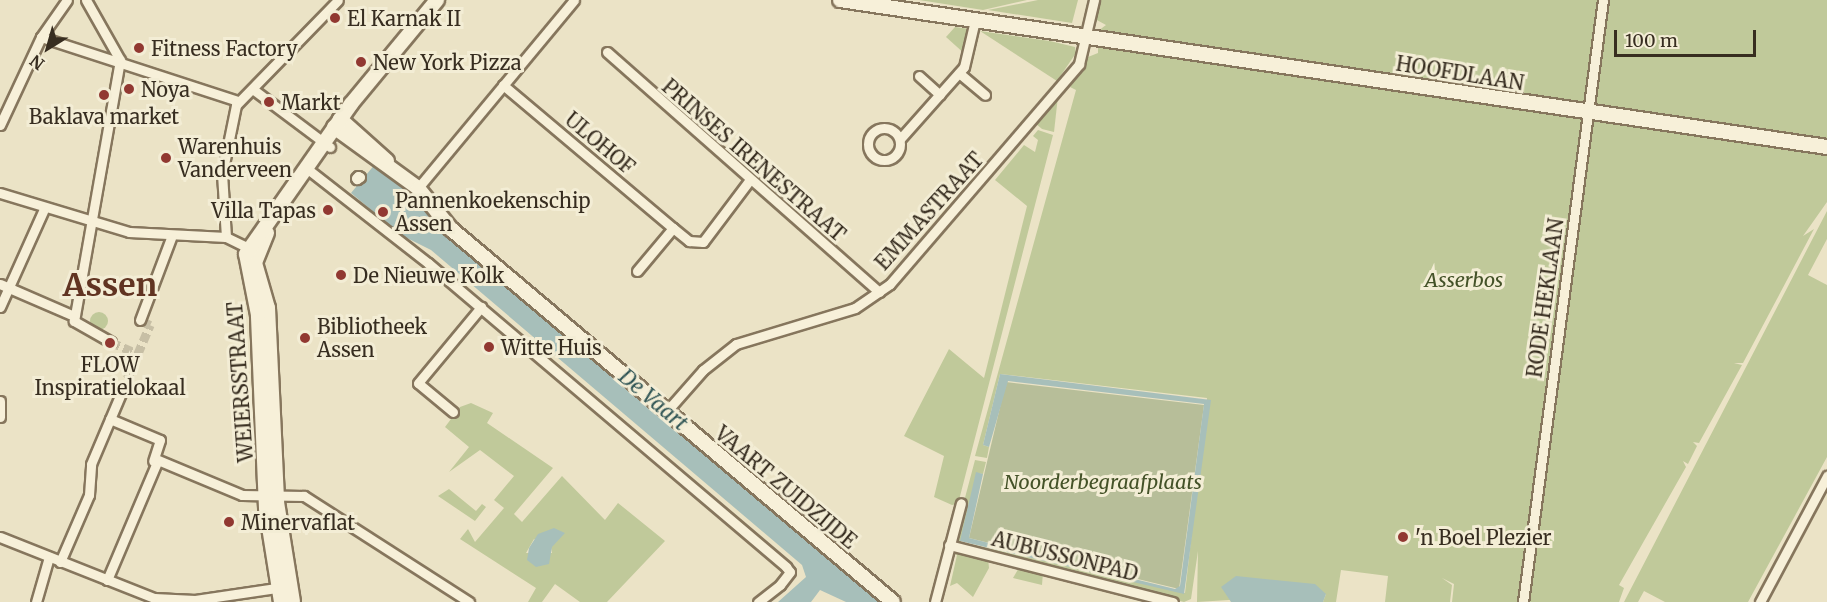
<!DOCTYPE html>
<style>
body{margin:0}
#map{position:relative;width:1827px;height:602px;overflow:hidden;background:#ebe3c6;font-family:Merriweather,serif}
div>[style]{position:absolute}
.green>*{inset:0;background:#c0c99a}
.round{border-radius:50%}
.cemetery>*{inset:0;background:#b7be99}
.water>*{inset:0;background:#a7bfba}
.street-tunnel>*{height:9px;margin-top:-4.5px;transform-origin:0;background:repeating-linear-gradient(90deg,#c7bfa5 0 9px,transparent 0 13.5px)}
.roads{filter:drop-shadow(2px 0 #86765d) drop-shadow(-2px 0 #86765d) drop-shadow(0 2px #86765d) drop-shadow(0 -2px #86765d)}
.street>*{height:9px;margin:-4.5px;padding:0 4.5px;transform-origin:4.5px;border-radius:4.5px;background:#f7f0d9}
.street>.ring{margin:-4.5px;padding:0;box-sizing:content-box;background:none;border:9px solid #f7f0d9;border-radius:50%}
.secondary>*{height:14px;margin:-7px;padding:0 7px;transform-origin:7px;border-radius:7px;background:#f7f0d9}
.dots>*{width:16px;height:16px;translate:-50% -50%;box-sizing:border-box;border:3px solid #f3edd5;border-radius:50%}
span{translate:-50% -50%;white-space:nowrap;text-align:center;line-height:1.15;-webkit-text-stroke:6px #f3edd5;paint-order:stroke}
.poi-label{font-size:20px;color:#372d20}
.left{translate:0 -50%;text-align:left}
.right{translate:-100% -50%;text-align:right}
.street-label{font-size:20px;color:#372d20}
.park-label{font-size:20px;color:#445228;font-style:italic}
.water-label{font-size:21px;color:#305555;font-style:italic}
.town-label{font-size:32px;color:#613422;font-weight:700}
.north{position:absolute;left:18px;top:18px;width:60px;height:60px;-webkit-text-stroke:4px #f3edd5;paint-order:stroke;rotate:217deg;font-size:16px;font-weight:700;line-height:24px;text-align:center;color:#372d20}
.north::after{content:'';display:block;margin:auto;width:21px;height:27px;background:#372d20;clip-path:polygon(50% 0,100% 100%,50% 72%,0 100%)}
.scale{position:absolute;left:1614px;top:30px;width:142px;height:27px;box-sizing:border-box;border:3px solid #372d20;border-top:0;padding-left:8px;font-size:18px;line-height:21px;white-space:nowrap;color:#372d20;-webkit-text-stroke:4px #f3edd5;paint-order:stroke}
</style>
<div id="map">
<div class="green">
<div style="clip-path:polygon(919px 0,1027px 0,983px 10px)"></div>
<div style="clip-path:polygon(1038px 0,1078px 0,1072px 23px,988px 10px)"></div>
<div style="clip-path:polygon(1098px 0,1827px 0,1827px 202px,1803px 236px,1814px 229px,1743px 363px,1734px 363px,1742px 365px,1699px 443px,1693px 442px,1697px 446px,1688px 464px,1683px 461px,1686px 467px,1619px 585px,1624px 588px,1619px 602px,1452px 602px,1454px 584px,1442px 578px,1452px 585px,1450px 602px,1385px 602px,1388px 576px,1341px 570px,1336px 602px,1323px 602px,1326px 594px,1197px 602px,1198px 551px,1191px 599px,1184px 602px,953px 543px,975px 460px,986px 462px,983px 474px,977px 473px,961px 542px,1185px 593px,1207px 398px,1000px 374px,983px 445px,989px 447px,987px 458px,975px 456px,1076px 90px,1070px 87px,1088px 57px,1098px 53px,1098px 31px,1106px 25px,1095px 19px)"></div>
<div style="clip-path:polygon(955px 27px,970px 29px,966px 55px,946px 37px)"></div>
<div style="clip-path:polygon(980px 31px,1050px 41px,1075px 47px,1076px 53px,1057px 81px)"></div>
<div style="clip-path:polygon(1058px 96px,1054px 132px,1042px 129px,1035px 123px)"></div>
<div style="clip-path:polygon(1038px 130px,1053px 135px,958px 504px,952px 505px,934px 497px,944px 456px,904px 436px,949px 349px,984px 378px,1027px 206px,995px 180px,1024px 145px,1035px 152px,1038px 140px,1033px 136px)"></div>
<div style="clip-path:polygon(1827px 211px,1827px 239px,1808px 275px,1827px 285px,1827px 457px,1748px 602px,1665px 602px,1644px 591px,1638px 602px,1624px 602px)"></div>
<div class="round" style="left:90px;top:312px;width:18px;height:18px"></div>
<div style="clip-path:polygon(evenodd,471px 403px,493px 413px,487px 423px,553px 468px,514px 514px,522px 522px,562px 476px,605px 520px,618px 503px,665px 541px,607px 602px,580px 602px,555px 584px,542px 602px,528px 602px,536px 588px,460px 539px,468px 529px,475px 542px,504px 508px,494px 500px,514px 476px,480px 450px,449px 472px,469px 447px,445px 427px,460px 407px,471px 403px,534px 539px,551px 547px,552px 553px,526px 553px,534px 539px)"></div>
<div style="clip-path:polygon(449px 489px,476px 511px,482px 504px,486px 507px,475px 521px,438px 496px)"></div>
<div style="clip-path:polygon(958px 550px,988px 558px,989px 568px,973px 597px,957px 583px,950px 586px,957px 555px,951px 553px)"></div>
<div style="clip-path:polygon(1020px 566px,1043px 572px,1042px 585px,1013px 578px)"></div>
</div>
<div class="cemetery">
<div style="clip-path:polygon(1006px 382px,1204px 405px,1179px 589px,969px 538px)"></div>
</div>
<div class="water">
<div style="clip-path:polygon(376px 163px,425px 204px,447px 235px,885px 602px,846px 602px,820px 590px,811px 602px,778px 602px,806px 577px,802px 565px,431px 250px,401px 235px,351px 193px)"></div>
<div style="clip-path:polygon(1000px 374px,1211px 400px,1184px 594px,960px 541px,976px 472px,983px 474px,969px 538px,1175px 589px,1180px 586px,1204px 404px,1008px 381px,989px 447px,983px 445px)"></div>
<div style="clip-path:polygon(554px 528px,565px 533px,552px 547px,549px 564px,536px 567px,527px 560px,529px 548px,538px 534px)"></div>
<div style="clip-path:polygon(1236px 576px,1315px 584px,1326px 594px,1323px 602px,1231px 602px,1221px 587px)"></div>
</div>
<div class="street-tunnel">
<div style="left:111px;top:342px;width:30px;rotate:24deg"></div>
<div style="left:122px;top:391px;width:72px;rotate:-67deg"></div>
<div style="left:150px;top:325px;width:11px;rotate:-153deg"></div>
</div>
<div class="roads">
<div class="street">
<div style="left:86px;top:0;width:69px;rotate:60.5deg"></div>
<div style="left:41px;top:37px;width:207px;rotate:18deg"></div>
<div style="left:607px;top:52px;width:363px;rotate:41.4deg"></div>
<div style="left:959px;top:73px;width:34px;rotate:40deg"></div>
<div style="left:919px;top:76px;width:28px;rotate:42deg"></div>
<div style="left:503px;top:85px;width:222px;rotate:40.1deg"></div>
<div style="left:254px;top:90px;width:95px;rotate:36.9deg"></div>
<div style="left:0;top:125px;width:97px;rotate:-65deg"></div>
<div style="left:41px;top:37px;width:45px;rotate:-54.9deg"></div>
<div class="ring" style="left:868px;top:128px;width:23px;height:23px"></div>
<div style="left:900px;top:139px;width:96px;rotate:-48.4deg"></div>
<div style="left:964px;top:67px;width:48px;rotate:-76.8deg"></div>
<div style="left:305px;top:167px;width:156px;rotate:38deg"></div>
<div style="left:428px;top:263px;width:470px;rotate:40.3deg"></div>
<div style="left:786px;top:567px;width:6px;rotate:51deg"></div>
<div style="left:790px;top:572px;width:16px;rotate:128deg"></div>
<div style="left:780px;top:585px;width:28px;rotate:142deg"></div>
<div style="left:358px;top:176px;width:2px;rotate:27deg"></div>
<div style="left:360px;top:177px;width:4px;rotate:146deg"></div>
<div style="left:357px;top:179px;width:1px;rotate:-135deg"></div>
<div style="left:356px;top:178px;width:3px;rotate:-45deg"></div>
<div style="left:418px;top:188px;width:244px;rotate:-50.3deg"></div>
<div style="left:0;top:193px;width:135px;rotate:16.8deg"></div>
<div style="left:129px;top:232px;width:97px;rotate:3deg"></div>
<div style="left:226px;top:237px;width:30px;rotate:26deg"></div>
<div style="left:226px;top:237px;width:63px;rotate:-93.6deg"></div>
<div style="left:222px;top:174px;width:70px;rotate:-78.5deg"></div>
<div style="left:236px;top:105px;width:146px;rotate:-45.8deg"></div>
<div style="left:637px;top:271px;width:56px;rotate:-50.1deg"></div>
<div style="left:673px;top:228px;width:21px;rotate:39deg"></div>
<div style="left:689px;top:241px;width:14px;rotate:4deg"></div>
<div style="left:703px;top:242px;width:76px;rotate:-53deg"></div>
<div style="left:0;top:284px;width:81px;rotate:23.4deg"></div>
<div style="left:0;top:307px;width:107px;rotate:-65.8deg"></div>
<div style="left:140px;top:320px;width:88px;rotate:-69.3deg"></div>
<div style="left:111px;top:342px;width:43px;rotate:-150.4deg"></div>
<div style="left:74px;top:321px;width:265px;rotate:-80deg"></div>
<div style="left:0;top:401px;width:16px;rotate:90deg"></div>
<div style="left:453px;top:412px;width:45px;rotate:-140.4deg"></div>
<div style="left:418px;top:383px;width:99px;rotate:-50.3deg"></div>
<div style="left:666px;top:412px;width:56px;rotate:-48.6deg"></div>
<div style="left:703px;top:370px;width:42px;rotate:-38.2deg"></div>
<div style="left:736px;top:344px;width:124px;rotate:-16.8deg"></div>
<div style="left:855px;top:308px;width:42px;rotate:-34.4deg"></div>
<div style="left:890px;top:284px;width:290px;rotate:-49.3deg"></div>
<div style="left:1079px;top:64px;width:66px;rotate:-76.8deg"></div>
<div style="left:110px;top:419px;width:54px;rotate:22.8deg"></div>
<div style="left:160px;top:440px;width:22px;rotate:108deg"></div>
<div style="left:0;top:537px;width:166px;rotate:21.6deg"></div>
<div style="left:154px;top:598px;width:41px;rotate:2.8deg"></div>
<div style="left:195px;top:600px;width:89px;rotate:-8.4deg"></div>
<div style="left:949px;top:545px;width:231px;rotate:14.3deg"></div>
<div style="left:60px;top:562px;width:73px;rotate:-66.6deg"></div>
<div style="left:89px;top:495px;width:31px;rotate:-86deg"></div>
<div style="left:91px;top:464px;width:79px;rotate:-67deg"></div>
<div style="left:107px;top:580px;width:130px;rotate:-67deg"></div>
<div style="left:158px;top:460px;width:91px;rotate:22.6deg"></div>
<div style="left:242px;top:495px;width:62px;rotate:0.9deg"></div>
<div style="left:304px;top:496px;width:196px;rotate:32.7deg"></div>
<div style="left:36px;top:602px;width:47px;rotate:-73.9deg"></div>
<div style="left:935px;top:602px;width:102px;rotate:-75.3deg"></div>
<div style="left:1523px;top:602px;width:607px;rotate:-82.43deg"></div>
<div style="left:1760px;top:602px;width:143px;rotate:-62deg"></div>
</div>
<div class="secondary">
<div style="left:840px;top:0;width:998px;rotate:8.47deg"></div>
<div style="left:340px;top:119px;width:63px;rotate:41.8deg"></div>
<div style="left:334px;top:127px;width:104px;rotate:36deg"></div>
<div style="left:418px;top:188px;width:53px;rotate:51.2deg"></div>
<div style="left:451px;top:229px;width:578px;rotate:40.16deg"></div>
<div style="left:267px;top:233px;width:32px;rotate:112deg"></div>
<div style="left:255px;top:263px;width:47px;rotate:73.9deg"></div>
<div style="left:268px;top:308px;width:194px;rotate:87.3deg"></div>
<div style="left:277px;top:502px;width:101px;rotate:80.9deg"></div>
<div style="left:281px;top:602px;width:95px;rotate:-99.1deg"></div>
<div style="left:266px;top:508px;width:193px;rotate:-92.4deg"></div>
<div style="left:258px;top:315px;width:62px;rotate:-101.1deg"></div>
<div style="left:246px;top:254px;width:183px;rotate:-55deg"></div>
<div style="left:351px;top:104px;width:135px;rotate:-50.4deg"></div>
</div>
</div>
<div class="dots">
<div style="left:335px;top:18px;background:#913831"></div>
<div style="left:139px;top:48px;background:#913831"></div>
<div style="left:361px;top:62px;background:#913831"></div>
<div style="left:129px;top:89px;background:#913831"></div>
<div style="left:104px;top:95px;background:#913831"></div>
<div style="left:269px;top:102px;background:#913831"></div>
<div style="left:166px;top:158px;background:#913831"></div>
<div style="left:328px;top:210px;background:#913831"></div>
<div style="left:383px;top:212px;background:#913831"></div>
<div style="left:341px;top:275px;background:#913831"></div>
<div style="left:305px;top:338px;background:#913831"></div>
<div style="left:110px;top:343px;background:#913831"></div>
<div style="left:489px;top:347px;background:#913831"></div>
<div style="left:229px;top:522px;background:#913831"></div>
<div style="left:1403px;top:537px;background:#913831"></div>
</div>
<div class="poi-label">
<span class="left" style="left:347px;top:18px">El Karnak II</span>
<span class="left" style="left:151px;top:48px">Fitness Factory</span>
<span class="left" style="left:373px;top:62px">New York Pizza</span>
<span class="left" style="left:141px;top:89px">Noya</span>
<span class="left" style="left:281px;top:102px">Markt</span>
<span style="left:104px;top:116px">Baklava market</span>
<span class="left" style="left:178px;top:158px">Warenhuis<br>Vanderveen</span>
<span class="left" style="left:395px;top:212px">Pannenkoekenschip<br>Assen</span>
<span class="right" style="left:316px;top:210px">Villa Tapas</span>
<span class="left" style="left:353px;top:275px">De Nieuwe Kolk</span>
<span class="left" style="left:317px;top:338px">Bibliotheek<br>Assen</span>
<span class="left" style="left:501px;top:347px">Witte Huis</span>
<span style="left:110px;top:376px">FLOW<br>Inspiratielokaal</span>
<span class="left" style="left:241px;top:522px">Minervaflat</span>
<span class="left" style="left:1415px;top:537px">'n Boel Plezier</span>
</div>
<div class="street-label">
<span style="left:1460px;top:73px;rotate:9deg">HOOFDLAAN</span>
<span style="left:600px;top:143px;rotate:40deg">ULOHOF</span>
<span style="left:754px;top:160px;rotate:41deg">PRINSES IRENESTRAAT</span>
<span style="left:929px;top:211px;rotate:-48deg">EMMASTRAAT</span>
<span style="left:1545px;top:298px;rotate:-82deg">RODE HEKLAAN</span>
<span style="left:240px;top:382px;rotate:-94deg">WEIERSSTRAAT</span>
<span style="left:786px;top:487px;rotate:40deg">VAART ZUIDZIJDE</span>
<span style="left:1065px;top:556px;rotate:14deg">AUBUSSONPAD</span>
</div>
<div class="park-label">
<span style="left:1464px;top:279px">Asserbos</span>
<span style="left:1103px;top:481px">Noorderbegraafplaats</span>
</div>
<div class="water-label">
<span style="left:653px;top:400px;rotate:40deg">De Vaart</span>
</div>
<div class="town-label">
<span style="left:110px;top:285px">Assen</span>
</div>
<div class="north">N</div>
<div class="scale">100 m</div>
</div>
